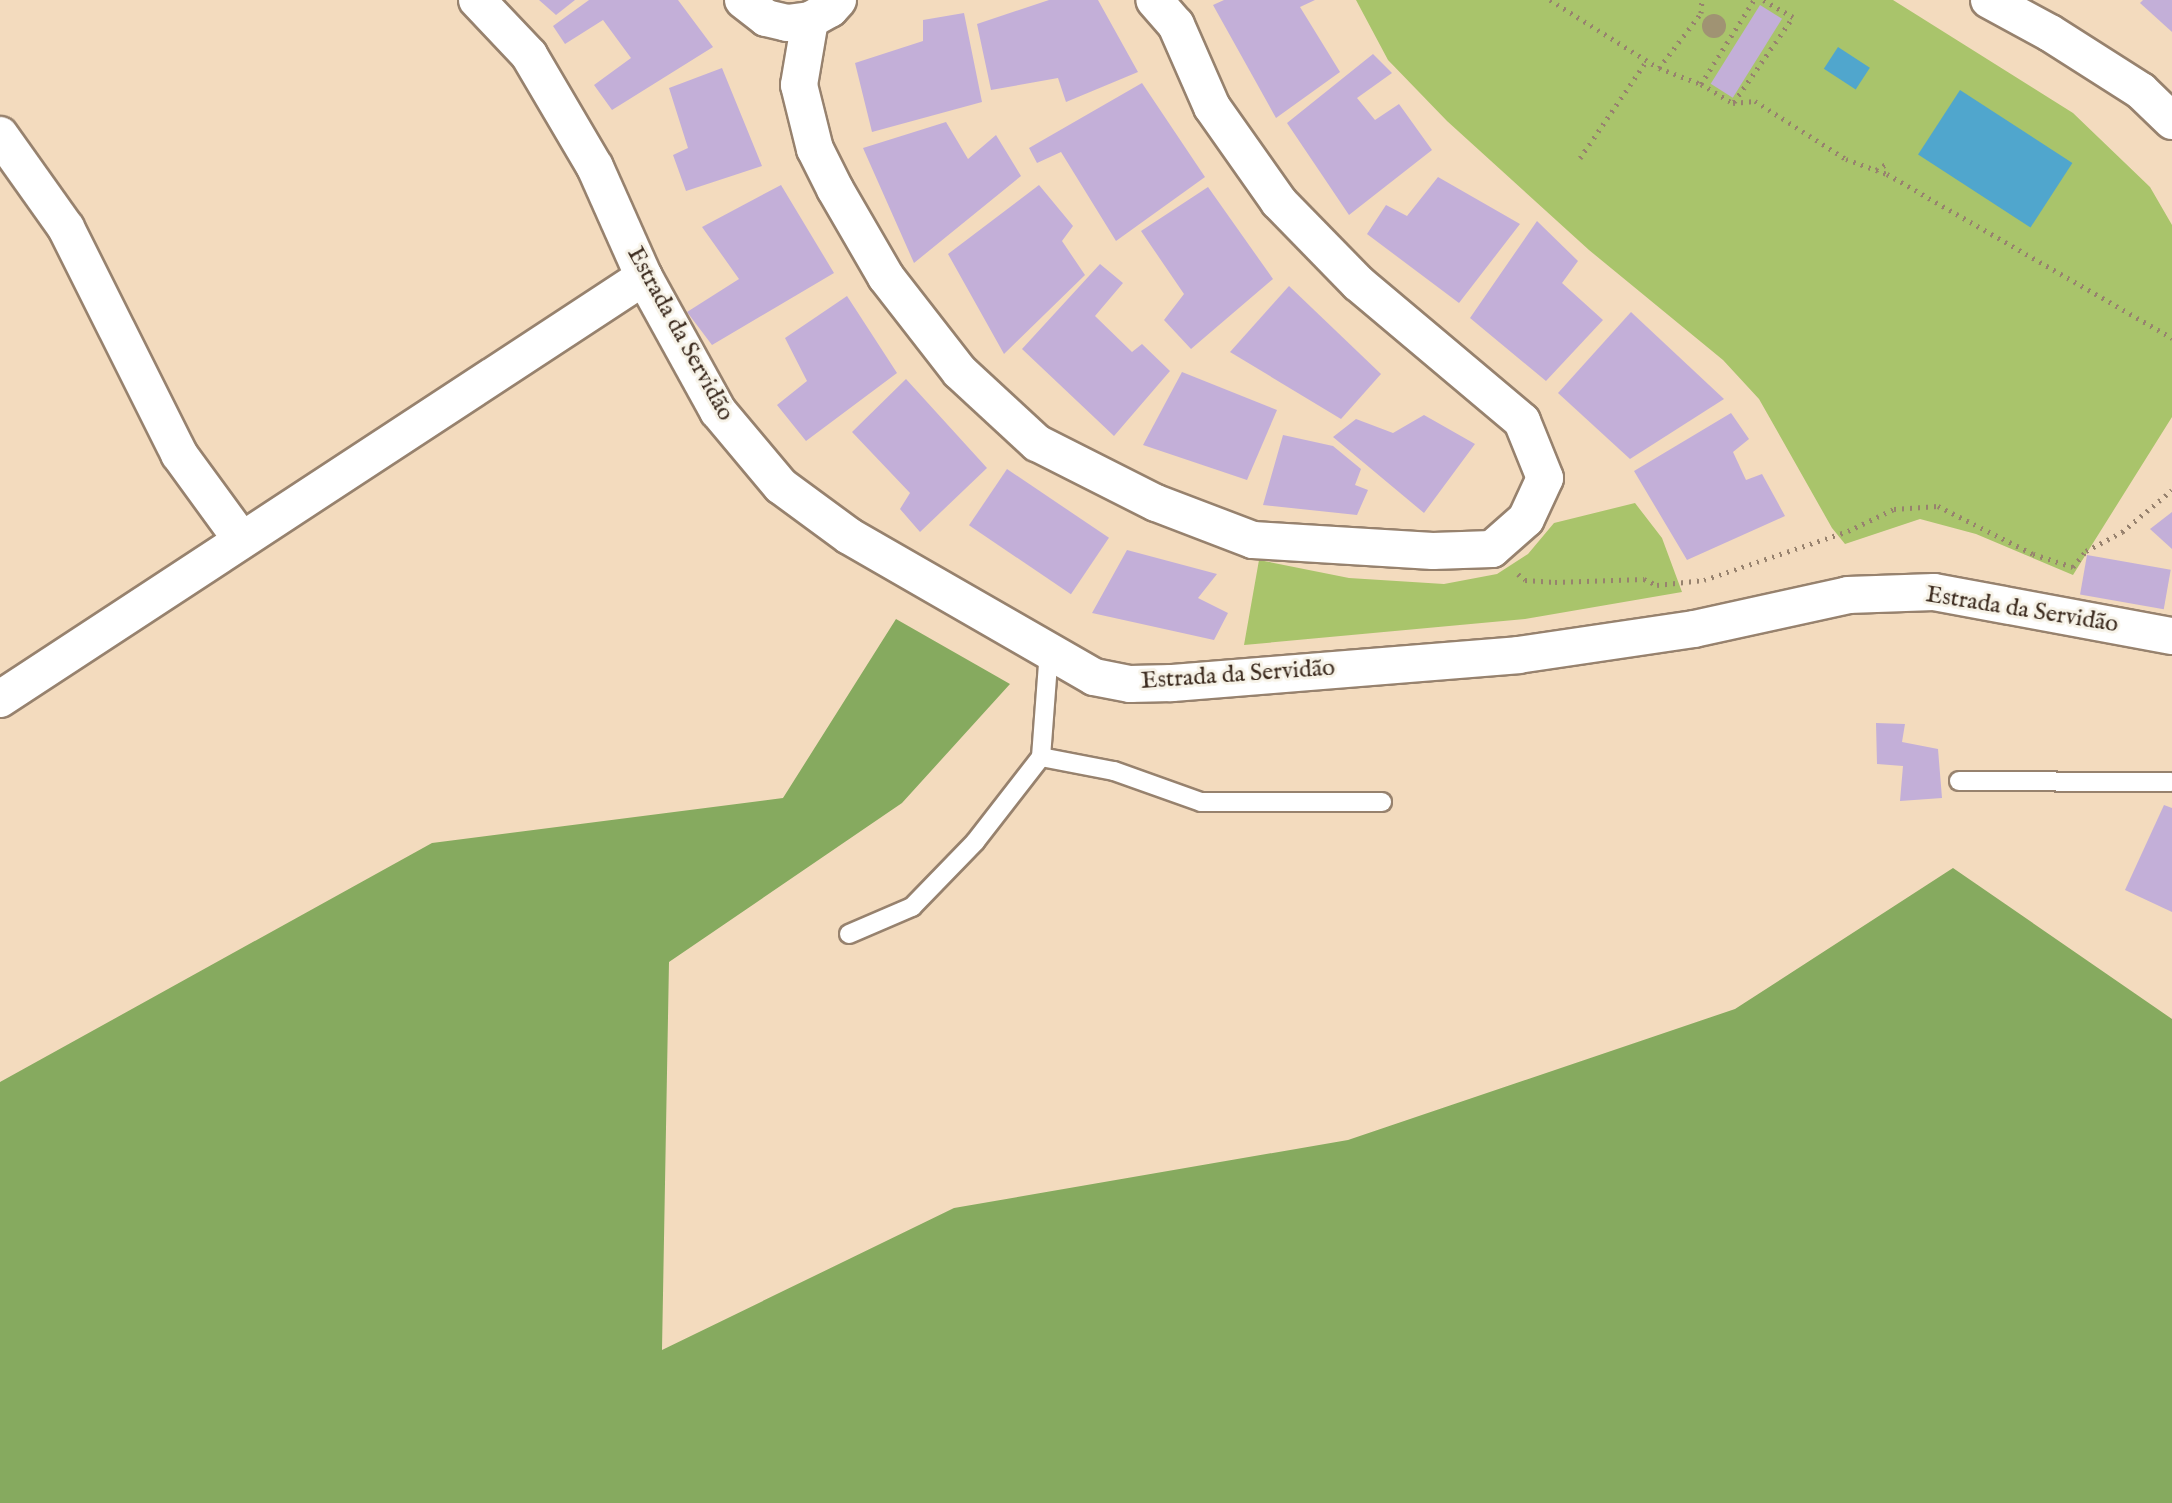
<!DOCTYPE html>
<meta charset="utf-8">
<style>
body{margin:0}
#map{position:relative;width:2172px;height:1503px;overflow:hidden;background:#f3dbbe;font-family:"IM FELL English",serif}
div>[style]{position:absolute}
.green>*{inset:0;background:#a9c46b}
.forest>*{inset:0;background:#86aa5f}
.water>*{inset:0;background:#50a6cd;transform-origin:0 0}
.building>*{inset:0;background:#c3afd8;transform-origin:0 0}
.path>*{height:5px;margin-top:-2.5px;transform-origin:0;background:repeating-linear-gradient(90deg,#97826e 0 2px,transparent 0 8px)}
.roads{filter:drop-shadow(2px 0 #97826e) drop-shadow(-2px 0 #97826e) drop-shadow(0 2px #97826e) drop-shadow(0 -2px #97826e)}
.lane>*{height:18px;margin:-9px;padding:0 9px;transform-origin:9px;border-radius:9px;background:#fff}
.street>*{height:36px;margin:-18px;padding:0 18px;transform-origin:18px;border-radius:18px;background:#fff}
.trees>*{width:24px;height:24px;margin:-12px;border-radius:50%;background:#a09373}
span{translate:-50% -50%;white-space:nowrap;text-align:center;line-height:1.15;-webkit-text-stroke:6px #f7f3e8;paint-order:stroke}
.street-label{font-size:24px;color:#3b2a1e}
</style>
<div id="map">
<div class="green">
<div style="clip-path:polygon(1356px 0,1893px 0,2073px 113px,2150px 187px,2172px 225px,2172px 417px,2073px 575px,1976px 534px,1920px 519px,1845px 544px,1832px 528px,1759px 399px,1723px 360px,1589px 250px,1447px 121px,1388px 60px)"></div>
<div style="clip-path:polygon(1635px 503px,1662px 538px,1682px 592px,1525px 619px,1244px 645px,1259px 560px,1349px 578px,1444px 584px,1497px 574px,1528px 554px,1554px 523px)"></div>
</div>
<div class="forest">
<div style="clip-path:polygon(896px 619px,1010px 684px,902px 803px,669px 962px,662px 1350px,954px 1208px,1348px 1140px,1735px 1009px,1953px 868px,2172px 1019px,2172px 1503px,0 1503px,0 1082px,432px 843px,783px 798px)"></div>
</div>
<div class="water">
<div style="left:1838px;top:47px;width:38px;height:26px;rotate:33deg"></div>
<div style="left:1960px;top:90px;width:134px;height:77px;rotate:33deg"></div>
</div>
<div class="building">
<div style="clip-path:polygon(539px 0,575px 0,556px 15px)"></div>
<div style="clip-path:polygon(589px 0,678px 0,713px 47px,612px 110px,594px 85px,631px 58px,603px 20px,565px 44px,553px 26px)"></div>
<div style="clip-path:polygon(1049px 0,1098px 0,1138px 72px,1066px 102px,1058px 78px,991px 90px,977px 24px)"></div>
<div style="clip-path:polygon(1224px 0,1315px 0,1300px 7px,1340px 72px,1276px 118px,1213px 5px)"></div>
<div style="clip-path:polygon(2143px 0,2172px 0,2172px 32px,2140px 3px)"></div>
<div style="left:1760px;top:5px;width:26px;height:93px;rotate:32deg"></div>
<div style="clip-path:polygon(964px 13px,982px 102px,872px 132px,855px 63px,923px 41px,923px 20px)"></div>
<div style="clip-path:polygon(1373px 54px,1392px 73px,1357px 98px,1375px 120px,1399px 104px,1432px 150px,1349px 215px,1287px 123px)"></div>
<div style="clip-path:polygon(722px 68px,762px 166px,686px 191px,673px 155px,688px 148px,669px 88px)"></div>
<div style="clip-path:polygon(1142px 83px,1205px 177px,1116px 241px,1061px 152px,1037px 163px,1029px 148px)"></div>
<div style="clip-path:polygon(946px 122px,968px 159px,996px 135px,1021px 176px,914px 263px,863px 148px)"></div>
<div style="clip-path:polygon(1438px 177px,1520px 224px,1459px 303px,1367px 234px,1386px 205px,1407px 216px)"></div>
<div style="clip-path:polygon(781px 185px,834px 273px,712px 345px,687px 312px,739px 279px,702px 227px)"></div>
<div style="clip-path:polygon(1039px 185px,1073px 226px,1062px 241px,1085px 275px,1004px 354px,948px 254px)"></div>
<div style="clip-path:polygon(1208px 187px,1273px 279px,1191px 349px,1164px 320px,1184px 294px,1141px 231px)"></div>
<div style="clip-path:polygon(1537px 221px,1578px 261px,1562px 283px,1603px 320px,1546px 381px,1470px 318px)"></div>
<div style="clip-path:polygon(1100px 264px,1123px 283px,1095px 316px,1132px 352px,1142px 344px,1170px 371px,1114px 436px,1022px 349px)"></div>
<div style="clip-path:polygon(1289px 286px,1381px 374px,1341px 419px,1230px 352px)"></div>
<div style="clip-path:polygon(847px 296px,897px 373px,806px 441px,777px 405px,807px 381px,785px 338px)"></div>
<div style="clip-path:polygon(1631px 312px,1724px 399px,1630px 459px,1558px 393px)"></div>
<div style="clip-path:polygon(1182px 372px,1277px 410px,1247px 480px,1143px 445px)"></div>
<div style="clip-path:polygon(906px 379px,987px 468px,920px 532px,900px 509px,910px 493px,852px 432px)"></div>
<div style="clip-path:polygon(1731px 413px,1749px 439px,1733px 452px,1746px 480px,1762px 474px,1785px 516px,1687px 560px,1634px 471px)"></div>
<div style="clip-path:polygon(1424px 415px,1475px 444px,1424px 513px,1333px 437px,1356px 419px,1393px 433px)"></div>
<div style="clip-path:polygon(1283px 435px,1333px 446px,1361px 469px,1355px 485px,1368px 490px,1357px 515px,1263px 505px)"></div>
<div style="left:1007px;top:469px;width:123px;height:68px;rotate:34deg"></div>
<div style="clip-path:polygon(2172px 512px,2172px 549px,2150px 529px)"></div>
<div style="clip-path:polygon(1127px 550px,1217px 574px,1198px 598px,1228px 613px,1214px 640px,1092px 613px)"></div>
<div style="left:2087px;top:555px;width:85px;height:40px;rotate:10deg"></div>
<div style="clip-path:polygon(1876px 723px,1905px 724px,1902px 742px,1938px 749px,1942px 798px,1900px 801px,1903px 766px,1877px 764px)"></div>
<div style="clip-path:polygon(2164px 805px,2172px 808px,2172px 912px,2125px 890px)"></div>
</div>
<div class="path">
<div style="left:1550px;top:0;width:128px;rotate:32deg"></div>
<div style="left:1659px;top:68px;width:45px;rotate:20.9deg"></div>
<div style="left:1701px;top:84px;width:37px;rotate:31deg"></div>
<div style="left:1733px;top:103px;width:22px;rotate:-5deg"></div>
<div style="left:1755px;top:101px;width:108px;rotate:32.5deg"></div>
<div style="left:1846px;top:159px;width:44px;rotate:20.1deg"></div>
<div style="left:1887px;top:174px;width:329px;rotate:29.9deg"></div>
<div style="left:1659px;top:68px;width:69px;rotate:-52.6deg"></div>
<div style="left:1701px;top:13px;width:13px;rotate:-86deg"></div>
<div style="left:1701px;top:84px;width:99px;rotate:-57.8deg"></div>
<div style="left:1734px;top:102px;width:103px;rotate:-55.2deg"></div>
<div style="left:1793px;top:17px;width:34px;rotate:-150deg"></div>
<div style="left:1580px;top:158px;width:119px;rotate:-55.6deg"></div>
<div style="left:1876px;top:170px;width:14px;rotate:-30deg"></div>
<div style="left:1518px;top:574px;width:9px;rotate:41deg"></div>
<div style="left:1525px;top:580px;width:30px;rotate:4deg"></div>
<div style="left:1555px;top:582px;width:89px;rotate:-1.9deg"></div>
<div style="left:1644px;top:579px;width:14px;rotate:25deg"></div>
<div style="left:1657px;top:585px;width:47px;rotate:-6.1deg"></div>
<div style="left:1704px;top:580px;width:152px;rotate:-18.8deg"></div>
<div style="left:1848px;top:531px;width:51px;rotate:-25.6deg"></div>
<div style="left:1894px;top:509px;width:44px;rotate:-3.9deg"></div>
<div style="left:1938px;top:506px;width:106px;rotate:26.8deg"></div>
<div style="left:2033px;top:554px;width:42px;rotate:18deg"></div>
<div style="left:2073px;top:567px;width:21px;rotate:-51deg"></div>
<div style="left:2086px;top:551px;width:41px;rotate:-27.8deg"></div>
<div style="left:2122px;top:532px;width:65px;rotate:-40deg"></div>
</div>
<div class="roads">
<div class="lane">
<div style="left:1041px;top:757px;width:74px;rotate:10.9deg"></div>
<div style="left:1114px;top:771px;width:92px;rotate:19.6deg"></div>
<div style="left:1201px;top:802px;width:181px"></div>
<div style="left:1959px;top:781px;width:212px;rotate:0.3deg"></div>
<div style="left:849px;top:934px;width:69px;rotate:-23.2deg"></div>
<div style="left:912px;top:907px;width:91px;rotate:-45.9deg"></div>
<div style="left:975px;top:842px;width:108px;rotate:-52.2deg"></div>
<div style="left:1041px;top:757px;width:106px;rotate:-85.7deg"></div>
</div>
<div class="street">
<div style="left:477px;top:0;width:76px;rotate:46.6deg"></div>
<div style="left:529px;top:55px;width:130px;rotate:59.5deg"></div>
<div style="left:595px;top:167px;width:120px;rotate:66deg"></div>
<div style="left:644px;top:277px;width:153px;rotate:61.1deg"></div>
<div style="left:718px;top:411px;width:98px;rotate:50deg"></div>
<div style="left:781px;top:486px;width:84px;rotate:36.3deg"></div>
<div style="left:849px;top:536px;width:283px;rotate:29.9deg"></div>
<div style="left:1094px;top:677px;width:37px;rotate:11deg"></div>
<div style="left:1130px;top:684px;width:42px;rotate:-1.4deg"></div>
<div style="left:1172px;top:683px;width:347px;rotate:-4.6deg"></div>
<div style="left:1518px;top:655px;width:178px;rotate:-8.4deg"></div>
<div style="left:1694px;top:629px;width:158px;rotate:-12.4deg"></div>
<div style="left:1848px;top:595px;width:86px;rotate:-2deg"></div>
<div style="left:1934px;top:592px;width:242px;rotate:10.5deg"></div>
<div style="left:743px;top:0;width:29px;rotate:38deg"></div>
<div style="left:766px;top:18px;width:22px;rotate:13deg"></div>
<div style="left:787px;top:23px;width:23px;rotate:-7deg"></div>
<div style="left:810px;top:20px;width:23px;rotate:-29deg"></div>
<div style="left:830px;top:9px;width:12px;rotate:-48deg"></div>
<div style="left:1989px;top:0;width:69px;rotate:28.4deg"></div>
<div style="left:2050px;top:33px;width:108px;rotate:32.5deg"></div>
<div style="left:2141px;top:91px;width:43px;rotate:44.1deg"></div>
<div style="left:810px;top:20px;width:66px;rotate:99.6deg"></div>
<div style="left:799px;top:85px;width:66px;rotate:76deg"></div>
<div style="left:815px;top:149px;width:45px;rotate:63.4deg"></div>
<div style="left:835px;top:189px;width:102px;rotate:59.9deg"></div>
<div style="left:886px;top:277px;width:120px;rotate:52.1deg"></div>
<div style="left:960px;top:372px;width:105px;rotate:42.7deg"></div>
<div style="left:1037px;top:443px;width:133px;rotate:26.8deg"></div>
<div style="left:1156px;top:503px;width:104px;rotate:20.9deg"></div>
<div style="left:1253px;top:540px;width:180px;rotate:3.5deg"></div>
<div style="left:1433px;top:551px;width:59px;rotate:-1.9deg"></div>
<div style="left:1492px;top:549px;width:45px;rotate:-41.4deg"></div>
<div style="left:1526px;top:519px;width:45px;rotate:-65.1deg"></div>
<div style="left:1545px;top:478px;width:61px;rotate:-112deg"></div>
<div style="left:1522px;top:421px;width:214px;rotate:-139.9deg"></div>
<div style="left:1358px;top:283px;width:113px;rotate:-134.3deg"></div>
<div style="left:1279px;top:202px;width:116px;rotate:-125.2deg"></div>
<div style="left:1212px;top:107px;width:90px;rotate:-113.7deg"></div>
<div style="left:1176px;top:25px;width:33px;rotate:-131deg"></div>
<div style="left:0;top:135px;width:114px;rotate:54.6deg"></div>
<div style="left:66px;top:228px;width:253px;rotate:63.4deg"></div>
<div style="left:179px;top:454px;width:105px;rotate:53.9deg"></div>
<div style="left:0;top:699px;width:770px;rotate:-33.24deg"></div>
</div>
</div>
<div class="trees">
<div style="left:1714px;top:26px"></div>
</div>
<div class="street-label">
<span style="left:680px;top:334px;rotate:61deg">Estrada da Servidão</span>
<span style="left:2022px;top:610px;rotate:9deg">Estrada da Servidão</span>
<span style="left:1238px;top:675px;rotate:-4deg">Estrada da Servidão</span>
</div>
</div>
